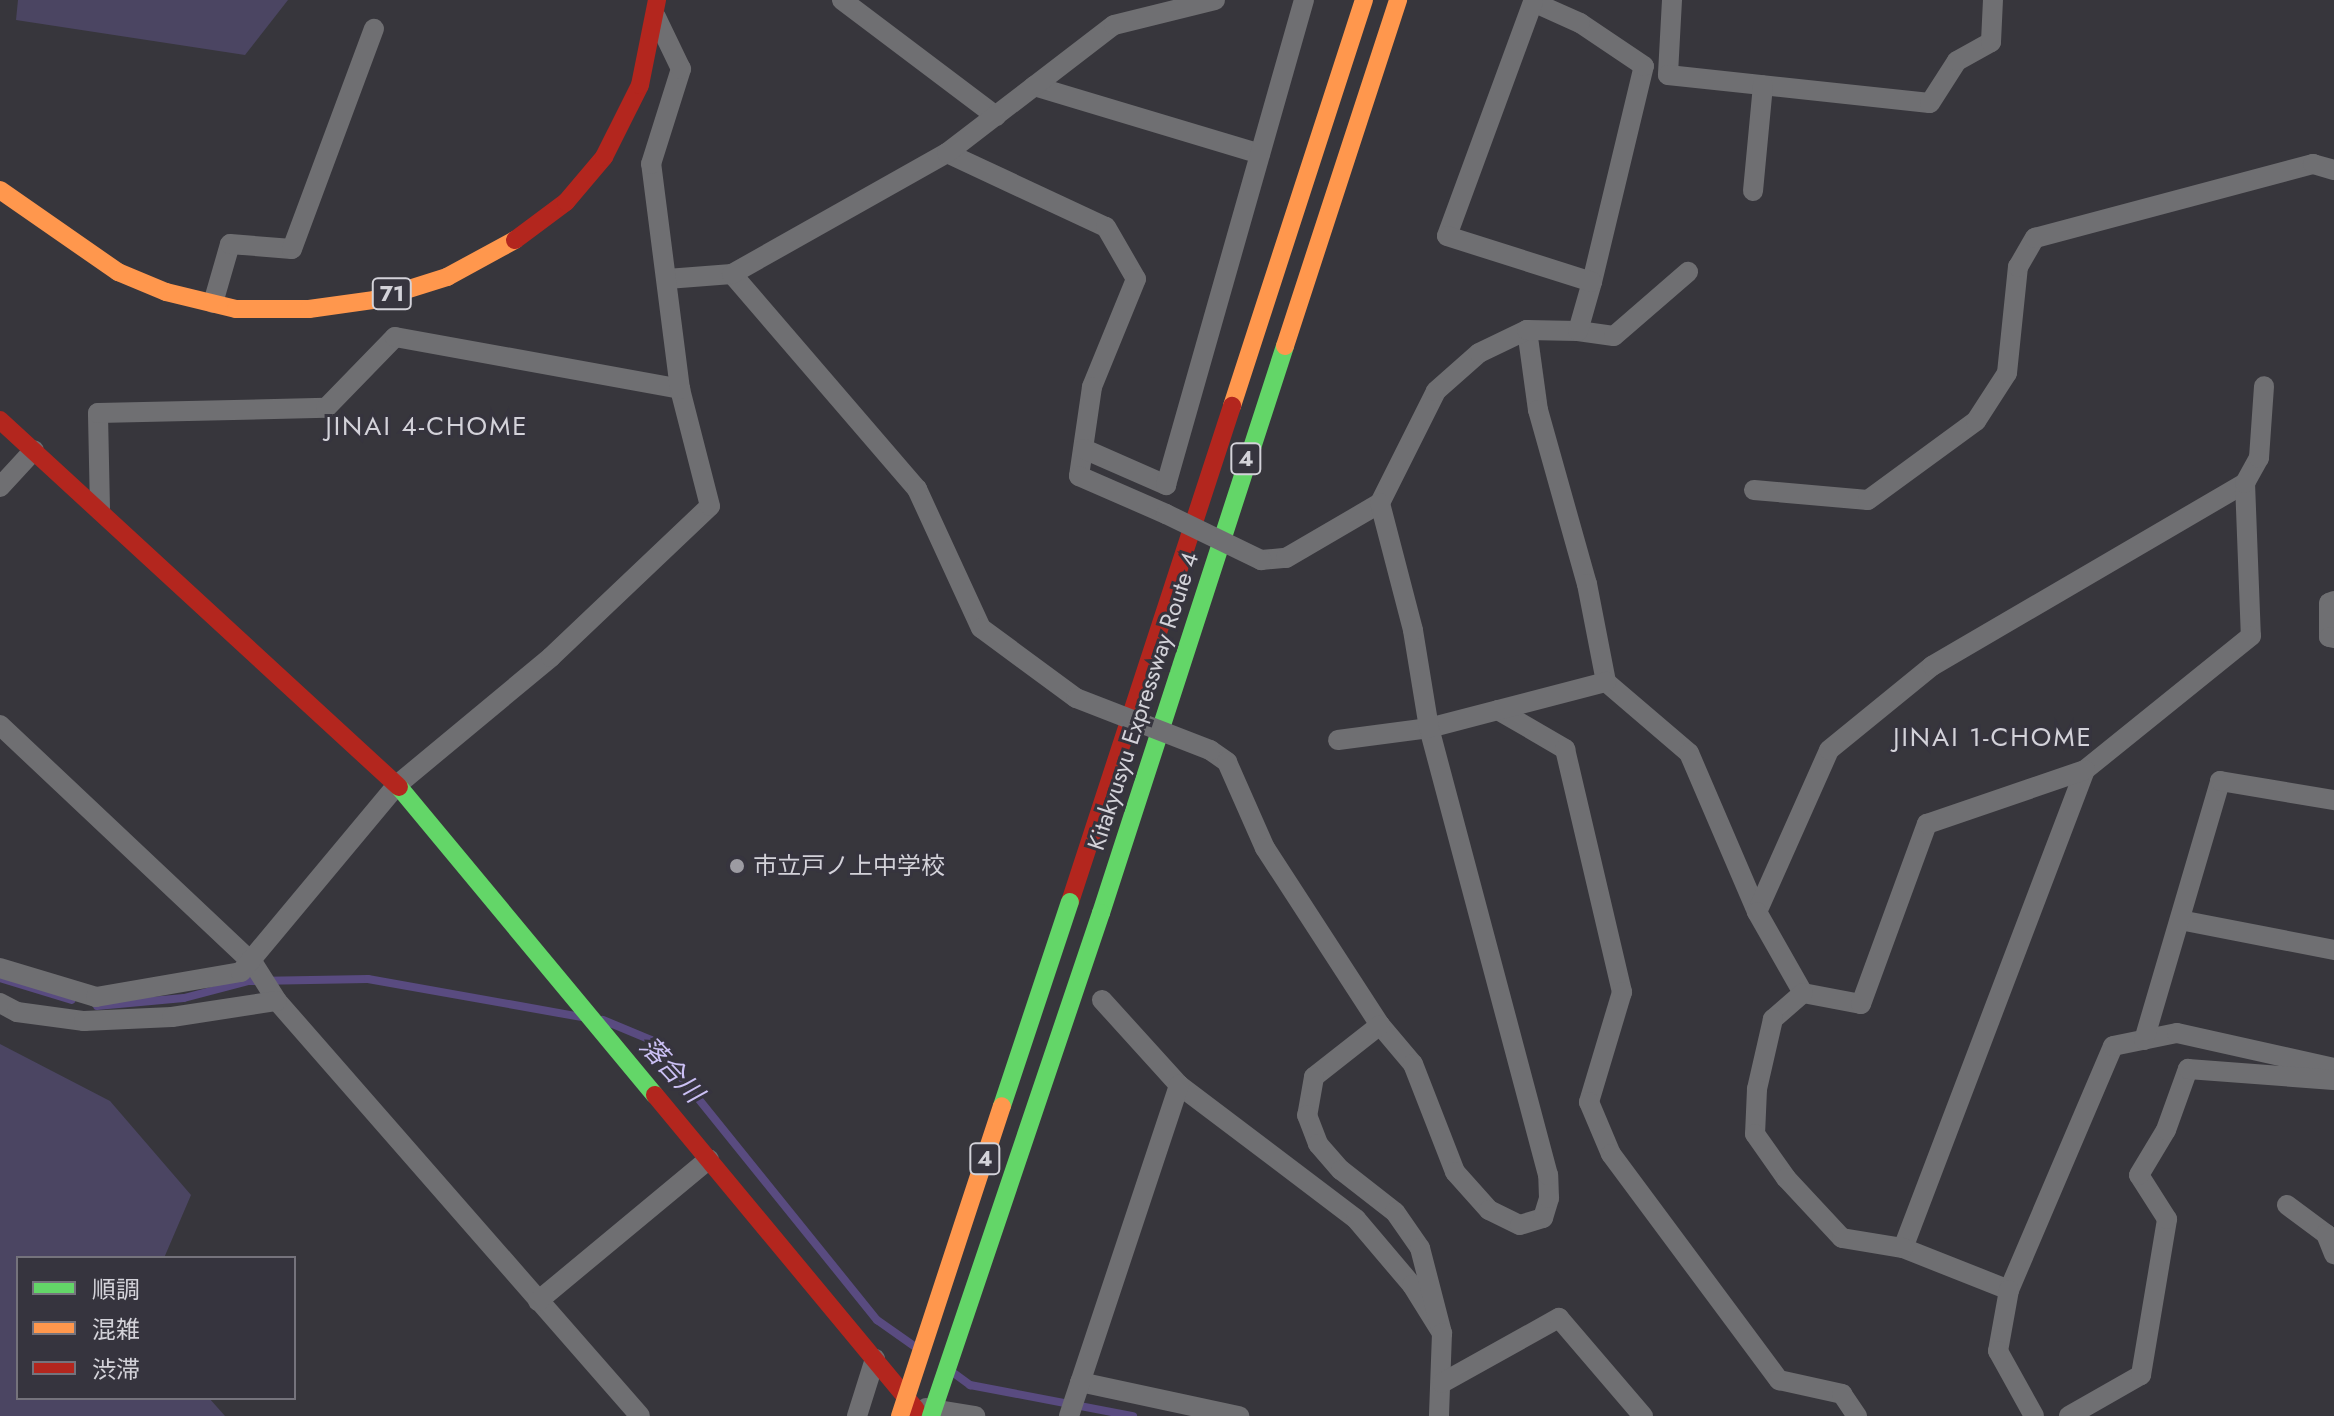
<!DOCTYPE html>
<meta charset="utf-8">
<style>
body{margin:0}
#map{position:relative;width:2334px;height:1416px;overflow:hidden;background:#37363c;font-family:Jost,"Noto Sans JP",sans-serif}
div>[style]{position:absolute}
.green>*{inset:0;background:#4b4562}
.stream>*{height:8px;margin:-4px;padding:0 4px;transform-origin:4px;border-radius:4px;background:#594b80}
.street>*{height:20px;margin:-10px;padding:0 10px;transform-origin:10px;border-radius:10px;background:#6f6f72}
.fast>*{height:18px;margin:-9px;padding:0 9px;transform-origin:9px;border-radius:9px;background:#63d668}
.slow>*{height:18px;margin:-9px;padding:0 9px;transform-origin:9px;border-radius:9px;background:#ff974d}
.jam>*{height:18px;margin:-9px;padding:0 9px;transform-origin:9px;border-radius:9px;background:#b3261e}
.street-bridge>*{height:20px;margin:-10px;padding:0 10px;transform-origin:10px;border-radius:10px;background:#6f6f72}
.fast-bridge>*{height:18px;margin:-9px;padding:0 9px;transform-origin:9px;border-radius:9px;background:#63d668}
.slow-bridge>*{height:18px;margin:-9px;padding:0 9px;transform-origin:9px;border-radius:9px;background:#ff974d}
.dots>*{width:22px;height:22px;translate:-50% -50%;box-sizing:border-box;border:4px solid #36343e;border-radius:50%}
span{translate:-50% -50%;white-space:nowrap;text-align:center;line-height:1.15;-webkit-text-stroke:6px #36343e;paint-order:stroke}
.shield-label span{padding:2px 6px;background:#36343e;border:2px solid;border-radius:6px;-webkit-text-stroke-width:0}
.shield-label{font-size:22px;color:#d3d2d9;font-weight:700}
.street-label{font-size:24px;color:#d3d2d9}
.poi-label{font-size:24px;color:#d3d2d9}
.left{translate:0 -50%;text-align:left}
.neighbourhood-label{font-size:26px;color:#d3d2d9;letter-spacing:2px}
.water-label{font-size:26px;color:#cbc0f4;font-style:italic}
.legend{position:absolute;left:16px;top:1256px;width:280px;height:144px;box-sizing:border-box;background:#36343e;border:2px solid #75737c;margin:0;padding:10px 14px;list-style:none;font-size:24px;color:#d3d2d9}
.legend li{display:flex;align-items:center;gap:16px;height:40px}
.legend b{width:40px;border:2px solid #75737c}
</style>
<div id="map">
<div class="green">
<div style="clip-path:polygon(18px 0,288px 0,245px 55px,16px 20px)"></div>
<div style="clip-path:polygon(0 1044px,110px 1101px,191px 1195px,164px 1258px,18px 1258px,18px 1398px,209px 1398px,225px 1416px,0 1416px)"></div>
</div>
<div class="stream">
<div style="left:0;top:978px;width:75px;rotate:17deg"></div>
<div style="left:97px;top:1006px;width:87px;rotate:-5.3deg"></div>
<div style="left:184px;top:998px;width:67px;rotate:-14.7deg"></div>
<div style="left:249px;top:981px;width:119px;rotate:-1deg"></div>
<div style="left:368px;top:979px;width:216px;rotate:10.1deg"></div>
<div style="left:603px;top:1020px;width:52px;rotate:22.6deg"></div>
<div style="left:651px;top:1040px;width:360px;rotate:51.1deg"></div>
<div style="left:877px;top:1320px;width:45px;rotate:35.1deg"></div>
<div style="left:955px;top:1374px;width:19px;rotate:36deg"></div>
<div style="left:970px;top:1385px;width:166px;rotate:10.8deg"></div>
</div>
<div class="street">
<div style="left:842px;top:0;width:193px;rotate:37deg"></div>
<div style="left:1672px;top:0;width:75px;rotate:93.1deg"></div>
<div style="left:1668px;top:75px;width:263px;rotate:6.1deg"></div>
<div style="left:1930px;top:103px;width:50px;rotate:-57.3deg"></div>
<div style="left:1957px;top:61px;width:39px;rotate:-29deg"></div>
<div style="left:1991px;top:42px;width:42px;rotate:-87.3deg"></div>
<div style="left:1034px;top:86px;width:236px;rotate:16.7deg"></div>
<div style="left:947px;top:153px;width:175px;rotate:25deg"></div>
<div style="left:1106px;top:227px;width:60px;rotate:60deg"></div>
<div style="left:1136px;top:279px;width:117px;rotate:112.2deg"></div>
<div style="left:1092px;top:387px;width:90px;rotate:98.3deg"></div>
<div style="left:1079px;top:476px;width:95px;rotate:23.6deg"></div>
<div style="left:1753px;top:191px;width:106px;rotate:-84.6deg"></div>
<div style="left:732px;top:274px;width:284px;rotate:49.3deg"></div>
<div style="left:917px;top:489px;width:153px;rotate:65.3deg"></div>
<div style="left:981px;top:628px;width:118px;rotate:36.4deg"></div>
<div style="left:667px;top:279px;width:65px;rotate:-4.4deg"></div>
<div style="left:732px;top:274px;width:247px;rotate:-29.4deg"></div>
<div style="left:947px;top:153px;width:210px;rotate:-37.5deg"></div>
<div style="left:1114px;top:25px;width:104px;rotate:-13.9deg"></div>
<div style="left:213px;top:303px;width:61px;rotate:-73.9deg"></div>
<div style="left:230px;top:244px;width:62px;rotate:4.6deg"></div>
<div style="left:292px;top:249px;width:235px;rotate:-69.6deg"></div>
<div style="left:1527px;top:330px;width:81px;rotate:82.2deg"></div>
<div style="left:1538px;top:410px;width:181px;rotate:74.3deg"></div>
<div style="left:1587px;top:584px;width:100px;rotate:79deg"></div>
<div style="left:1606px;top:682px;width:109px;rotate:40.5deg"></div>
<div style="left:1689px;top:753px;width:173px;rotate:66.8deg"></div>
<div style="left:1757px;top:912px;width:177px;rotate:-66deg"></div>
<div style="left:1829px;top:750px;width:133px;rotate:-39.2deg"></div>
<div style="left:1932px;top:666px;width:363px;rotate:-30.3deg"></div>
<div style="left:2245px;top:483px;width:153px;rotate:87.8deg"></div>
<div style="left:2251px;top:636px;width:213px;rotate:141.1deg"></div>
<div style="left:2085px;top:770px;width:511px;rotate:110.84deg"></div>
<div style="left:1903px;top:1248px;width:114px;rotate:21.6deg"></div>
<div style="left:2009px;top:1290px;width:265px;rotate:-66.9deg"></div>
<div style="left:2113px;top:1046px;width:65px;rotate:-11.5deg"></div>
<div style="left:2177px;top:1033px;width:161px;rotate:12.6deg"></div>
<div style="left:1578px;top:331px;width:36px;rotate:8deg"></div>
<div style="left:1614px;top:336px;width:98px;rotate:-40.9deg"></div>
<div style="left:1084px;top:449px;width:90px;rotate:23.7deg"></div>
<div style="left:1166px;top:485px;width:504px;rotate:-74.12deg"></div>
<div style="left:2245px;top:483px;width:29px;rotate:-61deg"></div>
<div style="left:2259px;top:458px;width:72px;rotate:-86deg"></div>
<div style="left:0;top:487px;width:50px;rotate:-47.4deg"></div>
<div style="left:1754px;top:490px;width:114px;rotate:5deg"></div>
<div style="left:1868px;top:500px;width:134px;rotate:-36.2deg"></div>
<div style="left:1976px;top:421px;width:57px;rotate:-57.1deg"></div>
<div style="left:2007px;top:373px;width:107px;rotate:-84.1deg"></div>
<div style="left:2018px;top:267px;width:34px;rotate:-60deg"></div>
<div style="left:2035px;top:238px;width:288px;rotate:-14.9deg"></div>
<div style="left:2313px;top:164px;width:22px;rotate:16deg"></div>
<div style="left:100px;top:510px;width:97px;rotate:-91.2deg"></div>
<div style="left:98px;top:413px;width:228px;rotate:-1.3deg"></div>
<div style="left:326px;top:408px;width:99px;rotate:-45.8deg"></div>
<div style="left:395px;top:337px;width:290px;rotate:10.3deg"></div>
<div style="left:1261px;top:560px;width:25px;rotate:-5deg"></div>
<div style="left:1286px;top:558px;width:109px;rotate:-30.3deg"></div>
<div style="left:1380px;top:503px;width:125px;rotate:-63.4deg"></div>
<div style="left:1436px;top:391px;width:57px;rotate:-41.5deg"></div>
<div style="left:1479px;top:353px;width:53px;rotate:-25.6deg"></div>
<div style="left:1527px;top:330px;width:51px;rotate:1.1deg"></div>
<div style="left:1578px;top:331px;width:51px;rotate:-74.1deg"></div>
<div style="left:1592px;top:282px;width:222px;rotate:-76.5deg"></div>
<div style="left:1644px;top:66px;width:77px;rotate:-146.1deg"></div>
<div style="left:1580px;top:23px;width:51px;rotate:-155.9deg"></div>
<div style="left:1533px;top:2px;width:249px;rotate:110.2deg"></div>
<div style="left:1447px;top:236px;width:152px;rotate:17.6deg"></div>
<div style="left:2334px;top:601px;width:5px;rotate:158deg"></div>
<div style="left:2329px;top:603px;width:34px;rotate:90deg"></div>
<div style="left:2329px;top:637px;width:5px;rotate:11deg"></div>
<div style="left:1498px;top:710px;width:78px;rotate:30.2deg"></div>
<div style="left:1565px;top:749px;width:250px;rotate:76.8deg"></div>
<div style="left:1622px;top:992px;width:115px;rotate:106.7deg"></div>
<div style="left:1589px;top:1102px;width:56px;rotate:67.1deg"></div>
<div style="left:1611px;top:1154px;width:282px;rotate:53.4deg"></div>
<div style="left:1779px;top:1380px;width:65px;rotate:12.5deg"></div>
<div style="left:1842px;top:1394px;width:27px;rotate:56deg"></div>
<div style="left:0;top:725px;width:347px;rotate:43.3deg"></div>
<div style="left:253px;top:963px;width:45px;rotate:57.7deg"></div>
<div style="left:277px;top:1001px;width:551px;rotate:48.82deg"></div>
<div style="left:1338px;top:740px;width:92px;rotate:-7.5deg"></div>
<div style="left:1429px;top:728px;width:183px;rotate:-14.6deg"></div>
<div style="left:1210px;top:750px;width:21px;rotate:35deg"></div>
<div style="left:1227px;top:762px;width:94px;rotate:66.2deg"></div>
<div style="left:1265px;top:848px;width:211px;rotate:57deg"></div>
<div style="left:1380px;top:1025px;width:51px;rotate:49.8deg"></div>
<div style="left:1413px;top:1064px;width:116px;rotate:68.7deg"></div>
<div style="left:1455px;top:1172px;width:51px;rotate:48.2deg"></div>
<div style="left:1489px;top:1210px;width:34px;rotate:26deg"></div>
<div style="left:1520px;top:1225px;width:24px;rotate:-17deg"></div>
<div style="left:1543px;top:1218px;width:21px;rotate:-73deg"></div>
<div style="left:1549px;top:1198px;width:23px;rotate:-92deg"></div>
<div style="left:1548px;top:1175px;width:463px;rotate:-104.9deg"></div>
<div style="left:1429px;top:728px;width:99px;rotate:-99.3deg"></div>
<div style="left:1413px;top:630px;width:131px;rotate:-104.6deg"></div>
<div style="left:1757px;top:912px;width:93px;rotate:60.4deg"></div>
<div style="left:1803px;top:993px;width:59px;rotate:10.7deg"></div>
<div style="left:1861px;top:1004px;width:192px;rotate:-69.9deg"></div>
<div style="left:1927px;top:824px;width:167px;rotate:-18.9deg"></div>
<div style="left:2180px;top:920px;width:157px;rotate:11deg"></div>
<div style="left:0;top:968px;width:100px;rotate:16.8deg"></div>
<div style="left:96px;top:997px;width:147px;rotate:-9.8deg"></div>
<div style="left:241px;top:972px;width:244px;rotate:-50.2deg"></div>
<div style="left:397px;top:785px;width:200px;rotate:-39.7deg"></div>
<div style="left:551px;top:657px;width:219px;rotate:-43.5deg"></div>
<div style="left:710px;top:506px;width:121px;rotate:-104.4deg"></div>
<div style="left:680px;top:389px;width:227px;rotate:-97.3deg"></div>
<div style="left:651px;top:164px;width:100px;rotate:-72.5deg"></div>
<div style="left:681px;top:69px;width:58px;rotate:-115.7deg"></div>
<div style="left:1803px;top:993px;width:40px;rotate:139deg"></div>
<div style="left:1773px;top:1019px;width:72px;rotate:102.9deg"></div>
<div style="left:1757px;top:1089px;width:45px;rotate:92.5deg"></div>
<div style="left:1755px;top:1134px;width:54px;rotate:54.8deg"></div>
<div style="left:1786px;top:1178px;width:82px;rotate:47deg"></div>
<div style="left:1842px;top:1238px;width:62px;rotate:9.3deg"></div>
<div style="left:1102px;top:1000px;width:115px;rotate:47.8deg"></div>
<div style="left:1179px;top:1085px;width:222px;rotate:37.1deg"></div>
<div style="left:1356px;top:1219px;width:87px;rotate:49.7deg"></div>
<div style="left:1412px;top:1285px;width:57px;rotate:58deg"></div>
<div style="left:0;top:1003px;width:19px;rotate:28deg"></div>
<div style="left:17px;top:1012px;width:68px;rotate:7.7deg"></div>
<div style="left:84px;top:1021px;width:88px;rotate:-2.6deg"></div>
<div style="left:172px;top:1017px;width:106px;rotate:-8.7deg"></div>
<div style="left:1380px;top:1025px;width:84px;rotate:141.8deg"></div>
<div style="left:1314px;top:1077px;width:39px;rotate:100deg"></div>
<div style="left:1307px;top:1115px;width:31px;rotate:69deg"></div>
<div style="left:1318px;top:1144px;width:35px;rotate:49deg"></div>
<div style="left:1341px;top:1170px;width:68px;rotate:37.9deg"></div>
<div style="left:1395px;top:1212px;width:44px;rotate:55.2deg"></div>
<div style="left:1420px;top:1248px;width:88px;rotate:75.5deg"></div>
<div style="left:1442px;top:1333px;width:83px;rotate:92.1deg"></div>
<div style="left:2144px;top:1040px;width:270px;rotate:-73.6deg"></div>
<div style="left:2220px;top:781px;width:116px;rotate:9.5deg"></div>
<div style="left:2287px;top:1205px;width:49px;rotate:36.6deg"></div>
<div style="left:2326px;top:1234px;width:22px;rotate:68deg"></div>
<div style="left:2009px;top:1290px;width:62px;rotate:100.2deg"></div>
<div style="left:1998px;top:1351px;width:74px;rotate:61deg"></div>
<div style="left:538px;top:1301px;width:222px;rotate:-39.7deg"></div>
<div style="left:1080px;top:1382px;width:163px;rotate:12.1deg"></div>
<div style="left:1442px;top:1383px;width:134px;rotate:-29.1deg"></div>
<div style="left:1559px;top:1318px;width:129px;rotate:49.4deg"></div>
<div style="left:926px;top:1408px;width:50px;rotate:9.3deg"></div>
<div style="left:857px;top:1416px;width:60px;rotate:-72.5deg"></div>
<div style="left:1069px;top:1416px;width:349px;rotate:-71.6deg"></div>
<div style="left:2069px;top:1416px;width:83px;rotate:-29.7deg"></div>
<div style="left:2141px;top:1375px;width:158px;rotate:-80.5deg"></div>
<div style="left:2167px;top:1219px;width:52px;rotate:-122.5deg"></div>
<div style="left:2139px;top:1175px;width:52px;rotate:-59deg"></div>
<div style="left:2166px;top:1130px;width:65px;rotate:-70.2deg"></div>
<div style="left:2188px;top:1069px;width:146px;rotate:4.3deg"></div>
</div>
<div class="fast">
<div style="left:399px;top:787px;width:400px;rotate:50.3deg"></div>
<div style="left:1101px;top:913px;width:596px;rotate:-72.02deg"></div>
</div>
<div class="slow">
<div style="left:0;top:190px;width:144px;rotate:34.8deg"></div>
<div style="left:118px;top:272px;width:52px;rotate:22.6deg"></div>
<div style="left:166px;top:292px;width:72px;rotate:13.7deg"></div>
<div style="left:236px;top:309px;width:73px"></div>
<div style="left:309px;top:309px;width:66px;rotate:-7.9deg"></div>
<div style="left:374px;top:300px;width:77px;rotate:-17.5deg"></div>
<div style="left:447px;top:277px;width:77px;rotate:-28.6deg"></div>
<div style="left:1285px;top:346px;width:364px;rotate:-71.9deg"></div>
<div style="left:1232px;top:406px;width:427px;rotate:-72deg"></div>
</div>
<div class="jam">
<div style="left:515px;top:240px;width:64px;rotate:-36.7deg"></div>
<div style="left:566px;top:202px;width:59px;rotate:-49.8deg"></div>
<div style="left:604px;top:157px;width:80px;rotate:-63.4deg"></div>
<div style="left:640px;top:85px;width:87px;rotate:-78.7deg"></div>
<div style="left:0;top:420px;width:542px;rotate:42.61deg"></div>
<div style="left:1070px;top:902px;width:522px;rotate:-71.91deg"></div>
<div style="left:655px;top:1095px;width:408px;rotate:50.3deg"></div>
</div>
<div class="street-bridge">
<div style="left:1166px;top:514px;width:106px;rotate:25.8deg"></div>
<div style="left:1076px;top:698px;width:144px;rotate:21.2deg"></div>
</div>
<div class="fast-bridge">
<div style="left:1002px;top:1106px;width:215px;rotate:-71.6deg"></div>
<div style="left:931px;top:1416px;width:531px;rotate:-71.33deg"></div>
</div>
<div class="slow-bridge">
<div style="left:900px;top:1416px;width:326px;rotate:-71.8deg"></div>
</div>
<div class="dots">
<div style="left:737px;top:866px;background:#9c9ba2"></div>
</div>
<div class="shield-label">
<span style="left:392px;top:294px">71</span>
<span style="left:1246px;top:459px">4</span>
<span style="left:985px;top:1159px">4</span>
</div>
<div class="street-label">
<span style="left:1143px;top:701px;rotate:-72deg">Kitakyusyu Expressway Route 4</span>
</div>
<div class="poi-label">
<span class="left" style="left:753px;top:866px">市立戸ノ上中学校</span>
</div>
<div class="neighbourhood-label">
<span style="left:427px;top:427px">JINAI 4-CHOME</span>
<span style="left:1993px;top:738px">JINAI 1-CHOME</span>
</div>
<div class="water-label">
<span style="left:671px;top:1070px;rotate:47deg">落合川</span>
</div>
<ul class="legend">
<li><b style="height:10px;background:#63d668"></b>順調</li>
<li><b style="height:10px;background:#ff974d"></b>混雑</li>
<li><b style="height:10px;background:#b3261e"></b>渋滞</li>
</ul>
</div>
